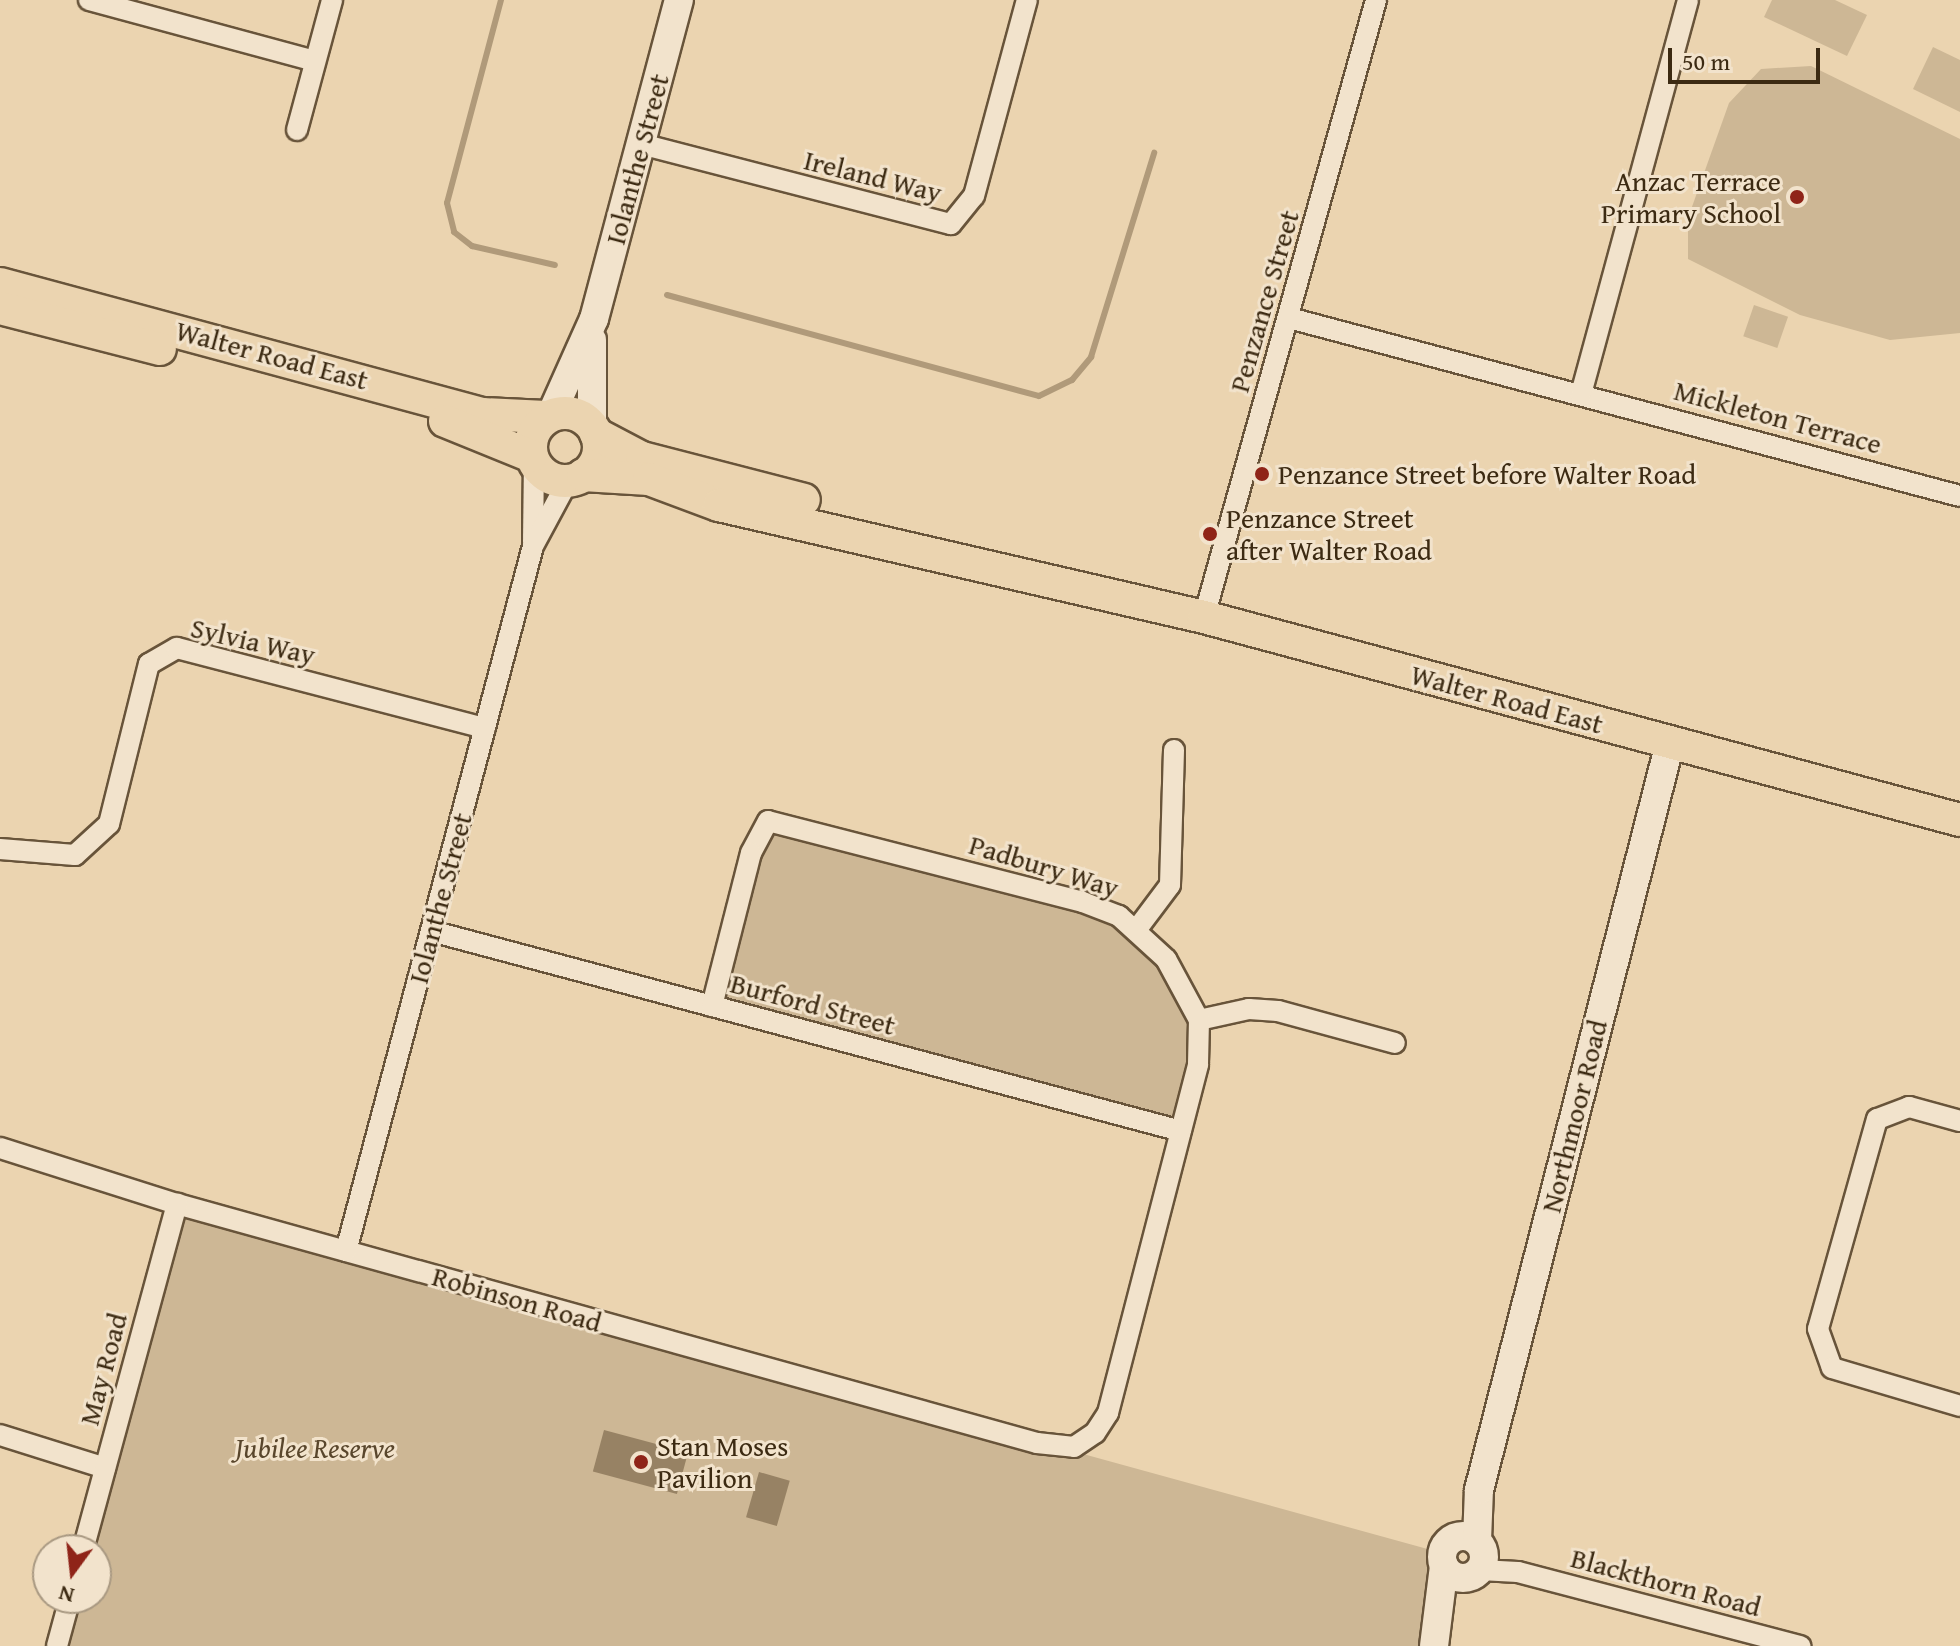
<!DOCTYPE html>
<style>
body{margin:0}
#map{position:relative;width:1960px;height:1646px;overflow:hidden;background:#ebd4b0;font-family:"Gentium Book Plus",serif}
div>[style]{position:absolute}
.green>*{inset:0;background:#cdb795;transform-origin:0 0}
.stream>*{height:6px;margin:-3px;padding:0 3px;transform-origin:3px;border-radius:3px;background:#b09a7a}
.building>*{inset:0;background:#978264;transform-origin:0 0}
.roads{filter:drop-shadow(2px 0 #68543a) drop-shadow(-2px 0 #68543a) drop-shadow(0 2px #68543a) drop-shadow(0 -2px #68543a)}
.street>*{height:20px;margin:-10px;padding:0 10px;transform-origin:10px;border-radius:10px;background:#f2e3cc}
.secondary>*{height:28px;margin:-14px;padding:0 14px;transform-origin:14px;border-radius:14px;background:#f2e3cc}
.secondary>.ring{margin:-14px;padding:0;box-sizing:content-box;background:none;border:28px solid #f2e3cc;border-radius:50%}
.primary>*{height:32px;margin:-16px;padding:0 16px;transform-origin:16px;border-radius:16px;background:#ebd4b0}
.primary>.ring{margin:-16px;padding:0;box-sizing:content-box;background:none;border:32px solid #ebd4b0;border-radius:50%}
.dots>*{width:22px;height:22px;translate:-50% -50%;box-sizing:border-box;border:4px solid #f2e3cc;border-radius:50%}
span{translate:-50% -50%;white-space:nowrap;text-align:center;line-height:1.15;-webkit-text-stroke:6px #f2e3cc;paint-order:stroke}
.street-label{font-size:28px;color:#3c2a12}
.poi-label{font-size:28px;color:#3c2a12}
.right{translate:-100% -50%;text-align:right}
.left{translate:0 -50%;text-align:left}
.park-label{font-size:28px;color:#59462c;font-style:italic}
.north{position:absolute;left:32px;top:1534px;width:80px;height:80px;box-sizing:border-box;background:#f2e3cc;border:2px solid #a99982;border-radius:50%;rotate:195deg;font-size:22px;font-weight:700;line-height:32px;text-align:center;color:#3c2a12}
.north::after{content:'';display:block;margin:auto;width:28px;height:36px;background:#8f2418;clip-path:polygon(50% 0,100% 100%,50% 72%,0 100%)}
.scale{position:absolute;left:1668px;top:48px;width:152px;height:36px;box-sizing:border-box;border:4px solid #3c2a12;border-top:0;padding-left:10px;font-size:24px;line-height:28px;white-space:nowrap;color:#3c2a12;-webkit-text-stroke:6px #f2e3cc;paint-order:stroke}
</style>
<div id="map">
<div class="green">
<div style="clip-path:polygon(1772px 0,1835px 0,1867px 15px,1847px 56px,1764px 17px)"></div>
<div style="clip-path:polygon(1933px 47px,1960px 60px,1960px 112px,1913px 89px)"></div>
<div style="clip-path:polygon(1811px 66px,1960px 139px,1960px 333px,1890px 340px,1800px 315px,1688px 259px,1688px 218px,1729px 103px,1761px 69px)"></div>
<div style="left:1754px;top:305px;width:36px;height:33px;rotate:19deg"></div>
<div style="clip-path:polygon(768px 821px,1137px 929px,1199px 1020px,1181px 1131px,712px 1006px)"></div>
<div style="clip-path:polygon(177px 1204px,1442px 1553px,1434px 1646px,57px 1646px,70px 1598px,96px 1598px,96px 1550px,83px 1550px)"></div>
</div>
<div class="stream">
<div style="left:501px;top:0;width:210px;rotate:104.9deg"></div>
<div style="left:447px;top:203px;width:30px;rotate:76deg"></div>
<div style="left:454px;top:232px;width:23px;rotate:38deg"></div>
<div style="left:472px;top:246px;width:85px;rotate:12.9deg"></div>
<div style="left:667px;top:295px;width:385px;rotate:15.2deg"></div>
<div style="left:1039px;top:396px;width:37px;rotate:-26deg"></div>
<div style="left:1072px;top:380px;width:30px;rotate:-50deg"></div>
<div style="left:1091px;top:357px;width:214px;rotate:-72.8deg"></div>
</div>
<div class="building">
<div style="left:604px;top:1430px;width:87px;height:43px;rotate:15deg"></div>
<div style="left:759px;top:1472px;width:32px;height:47px;rotate:16deg"></div>
</div>
<div class="roads">
<div class="street">
<div style="left:89px;top:0;width:234px;rotate:15.1deg"></div>
<div style="left:297px;top:130px;width:135px;rotate:-74.9deg"></div>
<div style="left:641px;top:144px;width:320px;rotate:14.5deg"></div>
<div style="left:951px;top:224px;width:36px;rotate:-51deg"></div>
<div style="left:974px;top:196px;width:203px;rotate:-74.9deg"></div>
<div style="left:1289px;top:318px;width:694px;rotate:14.86deg"></div>
<div style="left:1581px;top:394px;width:408px;rotate:-74.8deg"></div>
<div style="left:533px;top:542px;width:78px;rotate:-89.3deg"></div>
<div style="left:1204px;top:617px;width:641px;rotate:-74.42deg"></div>
<div style="left:0;top:849px;width:75px;rotate:4.6deg"></div>
<div style="left:75px;top:855px;width:46px;rotate:-42.4deg"></div>
<div style="left:109px;top:824px;width:165px;rotate:-76deg"></div>
<div style="left:149px;top:664px;width:32px;rotate:-30deg"></div>
<div style="left:177px;top:648px;width:318px;rotate:14.6deg"></div>
<div style="left:1137px;top:929px;width:55px;rotate:-53.1deg"></div>
<div style="left:1170px;top:885px;width:135px;rotate:-88.3deg"></div>
<div style="left:431px;top:931px;width:776px;rotate:14.93deg"></div>
<div style="left:1199px;top:1020px;width:51px;rotate:-12.4deg"></div>
<div style="left:1249px;top:1009px;width:29px;rotate:4deg"></div>
<div style="left:1278px;top:1011px;width:121px;rotate:15.3deg"></div>
<div style="left:1960px;top:1121px;width:53px;rotate:-164.6deg"></div>
<div style="left:1909px;top:1107px;width:34px;rotate:159deg"></div>
<div style="left:1877px;top:1119px;width:218px;rotate:105.7deg"></div>
<div style="left:1818px;top:1329px;width:41px;rotate:70.3deg"></div>
<div style="left:1832px;top:1368px;width:134px;rotate:16.5deg"></div>
<div style="left:0;top:1148px;width:186px;rotate:17.6deg"></div>
<div style="left:177px;top:1204px;width:893px;rotate:15.53deg"></div>
<div style="left:1037px;top:1443px;width:37px;rotate:6deg"></div>
<div style="left:1074px;top:1447px;width:25px;rotate:-34deg"></div>
<div style="left:1095px;top:1433px;width:24px;rotate:-57deg"></div>
<div style="left:1108px;top:1413px;width:360px;rotate:-75.5deg"></div>
<div style="left:1198px;top:1064px;width:44px;rotate:-88.7deg"></div>
<div style="left:1199px;top:1020px;width:69px;rotate:-118.4deg"></div>
<div style="left:1166px;top:959px;width:64px;rotate:-137.5deg"></div>
<div style="left:1119px;top:916px;width:39px;rotate:-159deg"></div>
<div style="left:1083px;top:902px;width:325px;rotate:-165.6deg"></div>
<div style="left:768px;top:821px;width:36px;rotate:118deg"></div>
<div style="left:751px;top:853px;width:158px;rotate:104.3deg"></div>
<div style="left:346px;top:1251px;width:729px;rotate:-75.14deg"></div>
<div style="left:533px;top:546px;width:74px;rotate:-61.7deg"></div>
<div style="left:0;top:1435px;width:110px;rotate:17.4deg"></div>
<div style="left:83px;top:1550px;width:359px;rotate:-74.8deg"></div>
<div style="left:1480px;top:1570px;width:38px;rotate:3deg"></div>
<div style="left:1518px;top:1572px;width:292px;rotate:14.7deg"></div>
<div style="left:57px;top:1646px;width:50px;rotate:-74.8deg"></div>
</div>
<div class="secondary">
<div style="left:551px;top:415px;width:105px;rotate:-65.9deg"></div>
<div style="left:594px;top:319px;width:330px;rotate:-75.1deg"></div>
<div style="left:592px;top:426px;width:86px;rotate:-90deg"></div>
<div class="ring" style="left:1442px;top:1536px;width:14px;height:14px"></div>
<div style="left:1477px;top:1541px;width:51px;rotate:-87.8deg"></div>
<div style="left:1479px;top:1490px;width:771px;rotate:-75.66deg"></div>
<div style="left:1434px;top:1646px;width:81px;rotate:-82.9deg"></div>
</div>
<div class="primary">
<div style="left:0;top:284px;width:499px;rotate:15.1deg"></div>
<div style="left:482px;top:414px;width:64px;rotate:2.7deg"></div>
<div style="left:0;top:308px;width:165px;rotate:14.4deg"></div>
<div class="ring" style="left:531px;top:413px;width:36px;height:36px"></div>
<div style="left:445px;top:421px;width:93px;rotate:22.1deg"></div>
<div style="left:596px;top:434px;width:52px;rotate:27.6deg"></div>
<div style="left:642px;top:458px;width:167px;rotate:14.5deg"></div>
<div style="left:583px;top:475px;width:66px;rotate:3.5deg"></div>
<div style="left:649px;top:479px;width:75px;rotate:20.4deg"></div>
<div style="left:719px;top:505px;width:498px;rotate:13deg"></div>
<div style="left:1204px;top:617px;width:783px;rotate:15.03deg"></div>
</div>
</div>
<div class="dots">
<div style="left:1797px;top:197px;background:#8f2418"></div>
<div style="left:1262px;top:474px;background:#8f2418"></div>
<div style="left:1210px;top:534px;background:#8f2418"></div>
<div style="left:641px;top:1462px;background:#8f2418"></div>
</div>
<div class="street-label">
<span style="left:637px;top:159px;rotate:-75deg">Iolanthe Street</span>
<span style="left:873px;top:176px;rotate:14deg">Ireland Way</span>
<span style="left:1264px;top:301px;rotate:-74deg">Penzance Street</span>
<span style="left:272px;top:355px;rotate:15deg">Walter Road East</span>
<span style="left:1778px;top:417px;rotate:15deg">Mickleton Terrace</span>
<span style="left:253px;top:641px;rotate:13deg">Sylvia Way</span>
<span style="left:1507px;top:699px;rotate:15deg">Walter Road East</span>
<span style="left:1044px;top:866px;rotate:17deg">Padbury Way</span>
<span style="left:440px;top:898px;rotate:-75deg">Iolanthe Street</span>
<span style="left:813px;top:1004px;rotate:15deg">Burford Street</span>
<span style="left:1574px;top:1116px;rotate:-76deg">Northmoor Road</span>
<span style="left:517px;top:1299px;rotate:16deg">Robinson Road</span>
<span style="left:103px;top:1369px;rotate:-75deg">May Road</span>
<span style="left:1666px;top:1582px;rotate:15deg">Blackthorn Road</span>
</div>
<div class="poi-label">
<span class="right" style="left:1781px;top:197px">Anzac Terrace<br>Primary School</span>
<span class="left" style="left:1278px;top:474px">Penzance Street before Walter Road</span>
<span class="left" style="left:1226px;top:534px">Penzance Street<br>after Walter Road</span>
<span class="left" style="left:657px;top:1462px">Stan Moses<br>Pavilion</span>
</div>
<div class="park-label">
<span style="left:315px;top:1448px">Jubilee Reserve</span>
</div>
<div class="north">N</div>
<div class="scale">50 m</div>
</div>
